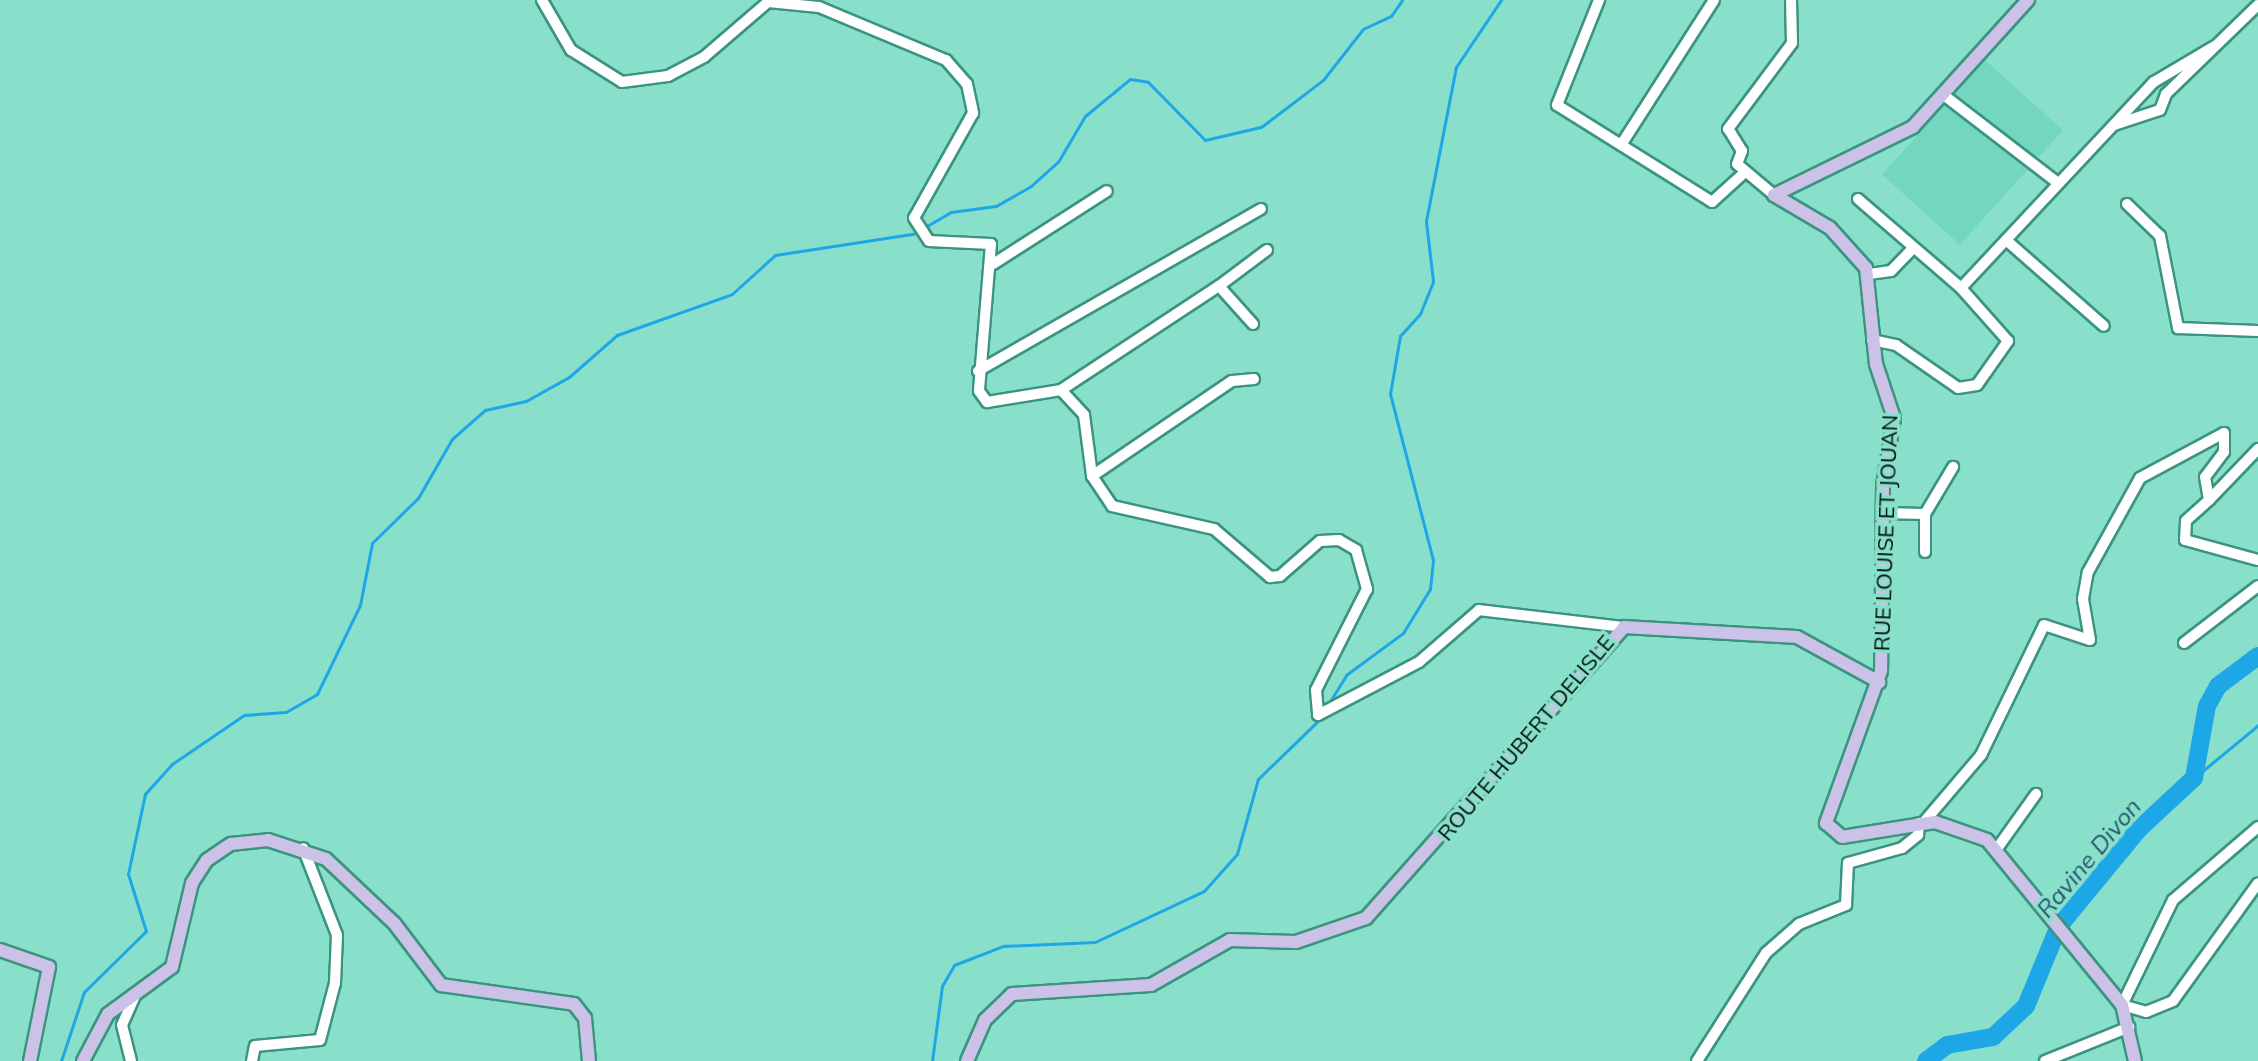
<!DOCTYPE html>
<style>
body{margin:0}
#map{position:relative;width:2258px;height:1061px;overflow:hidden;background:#89e0ca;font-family:Mulish,sans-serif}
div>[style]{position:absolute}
.built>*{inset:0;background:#73d7bf;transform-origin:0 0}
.stream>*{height:3px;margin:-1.5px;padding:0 1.5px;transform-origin:1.5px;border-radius:1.5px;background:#1ea7e7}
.river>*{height:18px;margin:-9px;padding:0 9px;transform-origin:9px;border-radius:9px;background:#1ea7e7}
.roads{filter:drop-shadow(2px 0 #3a9480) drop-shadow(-2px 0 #3a9480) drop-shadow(0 2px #3a9480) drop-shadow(0 -2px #3a9480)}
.minor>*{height:10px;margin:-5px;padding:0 5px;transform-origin:5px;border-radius:5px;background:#fff}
.major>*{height:12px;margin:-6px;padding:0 6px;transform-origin:6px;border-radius:6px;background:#ccc2e8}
span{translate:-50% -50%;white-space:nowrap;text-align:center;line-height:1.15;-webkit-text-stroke:7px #89e0ca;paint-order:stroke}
.street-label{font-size:22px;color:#00110c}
.water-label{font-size:24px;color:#265671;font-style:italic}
</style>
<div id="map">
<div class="built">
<div style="left:1985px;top:60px;width:105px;height:154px;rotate:42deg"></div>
</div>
<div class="stream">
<div style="left:925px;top:227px;width:30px;rotate:-30deg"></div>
<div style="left:951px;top:212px;width:45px;rotate:-7.6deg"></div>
<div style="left:996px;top:206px;width:40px;rotate:-29.7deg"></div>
<div style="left:1031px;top:186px;width:36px;rotate:-42deg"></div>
<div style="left:1058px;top:162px;width:53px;rotate:-59.6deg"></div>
<div style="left:1085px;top:116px;width:58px;rotate:-39.4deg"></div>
<div style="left:1130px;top:79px;width:18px;rotate:9deg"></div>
<div style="left:1148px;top:82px;width:81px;rotate:45.5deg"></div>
<div style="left:1205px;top:140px;width:57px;rotate:-13.1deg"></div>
<div style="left:1261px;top:127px;width:78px;rotate:-37.2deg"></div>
<div style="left:1323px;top:80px;width:65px;rotate:-51.9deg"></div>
<div style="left:1363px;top:29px;width:31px;rotate:-25deg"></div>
<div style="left:1391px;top:16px;width:19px;rotate:-55deg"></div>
<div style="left:1327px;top:706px;width:36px;rotate:-58deg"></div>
<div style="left:1346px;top:675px;width:71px;rotate:-36.4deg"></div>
<div style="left:1403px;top:633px;width:52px;rotate:-58.5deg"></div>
<div style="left:1430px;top:589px;width:29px;rotate:-84deg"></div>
<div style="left:1433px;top:560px;width:171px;rotate:-104.5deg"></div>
<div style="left:1390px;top:394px;width:59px;rotate:-80.2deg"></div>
<div style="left:1400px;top:336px;width:30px;rotate:-48deg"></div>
<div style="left:1420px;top:314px;width:35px;rotate:-68deg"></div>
<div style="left:1433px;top:281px;width:60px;rotate:-96.7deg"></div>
<div style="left:1426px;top:221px;width:157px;rotate:-79deg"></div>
<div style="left:1456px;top:67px;width:81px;rotate:-56.1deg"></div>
<div style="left:2194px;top:778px;width:83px;rotate:-39.6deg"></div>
<div style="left:61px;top:1061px;width:73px;rotate:-71.6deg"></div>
<div style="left:84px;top:992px;width:87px;rotate:-44.5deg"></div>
<div style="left:146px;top:931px;width:60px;rotate:-107.5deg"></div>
<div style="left:128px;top:874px;width:82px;rotate:-78deg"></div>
<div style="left:145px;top:794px;width:40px;rotate:-48deg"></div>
<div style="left:172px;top:764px;width:87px;rotate:-34.2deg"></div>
<div style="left:244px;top:715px;width:42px;rotate:-4.1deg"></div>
<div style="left:286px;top:712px;width:36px;rotate:-30deg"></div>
<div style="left:317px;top:694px;width:99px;rotate:-64.2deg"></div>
<div style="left:360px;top:605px;width:63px;rotate:-79deg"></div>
<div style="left:372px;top:543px;width:64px;rotate:-44.4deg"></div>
<div style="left:418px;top:498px;width:68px;rotate:-60deg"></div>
<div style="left:452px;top:439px;width:44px;rotate:-41.3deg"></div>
<div style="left:485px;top:410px;width:42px;rotate:-12.4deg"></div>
<div style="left:526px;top:401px;width:49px;rotate:-29.2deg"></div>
<div style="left:569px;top:377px;width:64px;rotate:-41.2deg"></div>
<div style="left:617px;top:335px;width:122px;rotate:-19.6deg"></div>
<div style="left:732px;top:294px;width:58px;rotate:-42.2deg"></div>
<div style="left:775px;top:255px;width:140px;rotate:-8.7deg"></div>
<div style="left:932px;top:1061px;width:76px;rotate:-82.4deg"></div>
<div style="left:942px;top:986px;width:24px;rotate:-60deg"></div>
<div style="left:954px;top:965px;width:53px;rotate:-21.2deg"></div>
<div style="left:1003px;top:946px;width:92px;rotate:-2.5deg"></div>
<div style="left:1095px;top:942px;width:120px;rotate:-25.1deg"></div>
<div style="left:1204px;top:891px;width:50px;rotate:-48.3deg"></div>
<div style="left:1237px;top:854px;width:78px;rotate:-74.4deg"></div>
<div style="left:1258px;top:779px;width:86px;rotate:-44.1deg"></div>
</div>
<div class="river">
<div style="left:1926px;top:1061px;width:26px;rotate:-37deg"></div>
<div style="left:1947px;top:1045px;width:47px;rotate:-9.9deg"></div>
<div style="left:1993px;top:1037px;width:45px;rotate:-43.2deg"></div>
<div style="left:2026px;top:1006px;width:87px;rotate:-67.6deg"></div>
<div style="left:2059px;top:926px;width:124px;rotate:-50.5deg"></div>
<div style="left:2138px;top:830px;width:76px;rotate:-42.9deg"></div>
<div style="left:2194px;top:778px;width:73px;rotate:-79.8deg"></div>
<div style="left:2207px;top:706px;width:23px;rotate:-61deg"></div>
<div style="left:2218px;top:686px;width:50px;rotate:-36.9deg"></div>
</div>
<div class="roads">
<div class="minor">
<div style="left:542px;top:0;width:58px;rotate:59.9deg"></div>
<div style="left:571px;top:50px;width:60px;rotate:32.1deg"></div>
<div style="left:622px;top:82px;width:46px;rotate:-7.4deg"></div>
<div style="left:668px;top:76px;width:41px;rotate:-27.8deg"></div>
<div style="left:704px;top:57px;width:84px;rotate:-40.7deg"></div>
<div style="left:768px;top:2px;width:51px;rotate:5.6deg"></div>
<div style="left:819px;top:7px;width:138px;rotate:22.7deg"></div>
<div style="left:946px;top:60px;width:32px;rotate:49deg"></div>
<div style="left:967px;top:84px;width:30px;rotate:78deg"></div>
<div style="left:973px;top:113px;width:120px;rotate:119.3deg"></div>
<div style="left:914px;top:218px;width:27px;rotate:57deg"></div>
<div style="left:929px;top:241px;width:62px;rotate:2.8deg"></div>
<div style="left:991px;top:244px;width:147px;rotate:94.7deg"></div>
<div style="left:979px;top:391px;width:14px;rotate:54deg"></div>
<div style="left:987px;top:402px;width:75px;rotate:-9.2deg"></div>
<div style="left:1061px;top:390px;width:34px;rotate:47deg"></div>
<div style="left:1084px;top:415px;width:62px;rotate:82.5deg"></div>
<div style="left:1092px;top:476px;width:36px;rotate:56deg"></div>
<div style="left:1112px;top:506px;width:105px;rotate:12.7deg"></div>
<div style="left:1214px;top:529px;width:74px;rotate:40.6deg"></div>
<div style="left:1270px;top:577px;width:10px;rotate:-6deg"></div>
<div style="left:1280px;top:576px;width:53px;rotate:-41.2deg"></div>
<div style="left:1320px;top:541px;width:19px;rotate:-3deg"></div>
<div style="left:1339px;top:540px;width:20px;rotate:30deg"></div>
<div style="left:1356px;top:550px;width:41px;rotate:74.2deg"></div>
<div style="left:1367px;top:589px;width:113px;rotate:116.8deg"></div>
<div style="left:1316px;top:690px;width:25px;rotate:85deg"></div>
<div style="left:1318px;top:715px;width:114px;rotate:-27.7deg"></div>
<div style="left:1419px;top:662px;width:79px;rotate:-40.9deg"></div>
<div style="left:1479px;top:610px;width:146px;rotate:6.7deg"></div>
<div style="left:1599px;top:0;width:113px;rotate:111.8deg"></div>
<div style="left:1557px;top:105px;width:183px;rotate:32deg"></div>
<div style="left:1712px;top:202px;width:43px;rotate:-42.2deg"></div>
<div style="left:1945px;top:96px;width:143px;rotate:37.6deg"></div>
<div style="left:2114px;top:125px;width:48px;rotate:-18.1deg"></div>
<div style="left:2160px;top:110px;width:17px;rotate:-69deg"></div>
<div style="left:2166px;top:94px;width:128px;rotate:-44.1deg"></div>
<div style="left:1621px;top:145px;width:172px;rotate:-57.3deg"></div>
<div style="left:1774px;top:195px;width:48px;rotate:-140deg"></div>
<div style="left:1737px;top:164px;width:14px;rotate:-69deg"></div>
<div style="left:1742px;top:151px;width:26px;rotate:-122deg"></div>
<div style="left:1728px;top:129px;width:107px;rotate:-53.3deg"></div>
<div style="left:1792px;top:43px;width:43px;rotate:-91.3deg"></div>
<div style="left:1858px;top:199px;width:136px;rotate:40.8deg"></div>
<div style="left:2127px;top:204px;width:46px;rotate:44.1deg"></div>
<div style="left:2160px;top:236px;width:94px;rotate:78.9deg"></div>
<div style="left:2178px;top:328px;width:80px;rotate:2.1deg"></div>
<div style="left:2006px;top:240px;width:130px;rotate:41.3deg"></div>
<div style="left:993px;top:264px;width:135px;rotate:-32.6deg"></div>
<div style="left:1869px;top:274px;width:22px;rotate:-8deg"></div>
<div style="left:1891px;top:271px;width:32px;rotate:-46deg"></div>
<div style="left:1219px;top:286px;width:60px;rotate:-36.9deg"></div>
<div style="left:1872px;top:340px;width:25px;rotate:12deg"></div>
<div style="left:1896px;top:345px;width:75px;rotate:34.7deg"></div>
<div style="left:1958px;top:388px;width:19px;rotate:-9deg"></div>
<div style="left:1977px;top:385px;width:54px;rotate:-54.8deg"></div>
<div style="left:2008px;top:341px;width:71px;rotate:-131.6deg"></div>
<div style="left:1961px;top:288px;width:282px;rotate:-46.9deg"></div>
<div style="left:2154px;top:82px;width:69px;rotate:-30.7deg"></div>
<div style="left:978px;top:371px;width:326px;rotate:-29.8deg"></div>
<div style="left:1061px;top:390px;width:189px;rotate:-33.4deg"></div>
<div style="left:1219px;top:286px;width:51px;rotate:48.2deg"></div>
<div style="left:1092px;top:476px;width:169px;rotate:-34.2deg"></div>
<div style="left:1232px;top:381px;width:22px;rotate:-5deg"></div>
<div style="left:2209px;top:500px;width:31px;rotate:138deg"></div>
<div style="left:2186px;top:521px;width:19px;rotate:93deg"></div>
<div style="left:2185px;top:540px;width:76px;rotate:15.3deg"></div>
<div style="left:1882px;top:513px;width:43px;rotate:1.3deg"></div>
<div style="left:1925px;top:514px;width:55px;rotate:-59.2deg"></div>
<div style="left:1925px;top:514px;width:38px;rotate:90deg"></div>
<div style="left:2184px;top:643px;width:93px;rotate:-37.6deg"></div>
<div style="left:1924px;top:822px;width:88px;rotate:-49.6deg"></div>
<div style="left:1981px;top:755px;width:144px;rotate:-64.1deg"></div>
<div style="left:2044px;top:625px;width:48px;rotate:18.1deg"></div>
<div style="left:2090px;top:640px;width:42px;rotate:-99.7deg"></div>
<div style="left:2083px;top:599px;width:27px;rotate:-80deg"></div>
<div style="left:2088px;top:572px;width:107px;rotate:-61deg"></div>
<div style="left:2140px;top:478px;width:95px;rotate:-28.2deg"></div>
<div style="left:2224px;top:433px;width:19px;rotate:90deg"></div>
<div style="left:2224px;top:452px;width:31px;rotate:127deg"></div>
<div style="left:2205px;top:477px;width:23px;rotate:80deg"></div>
<div style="left:2209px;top:500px;width:71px;rotate:-46.1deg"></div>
<div style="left:2258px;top:827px;width:112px;rotate:139.3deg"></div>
<div style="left:2173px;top:900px;width:117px;rotate:115.9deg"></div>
<div style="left:2122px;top:1005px;width:25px;rotate:16deg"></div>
<div style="left:2146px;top:1012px;width:29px;rotate:-22deg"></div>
<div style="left:2173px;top:1001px;width:145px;rotate:-54.2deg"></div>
<div style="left:1996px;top:850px;width:69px;rotate:-54.5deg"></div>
<div style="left:131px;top:1061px;width:37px;rotate:-104deg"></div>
<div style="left:122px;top:1025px;width:34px;rotate:-66deg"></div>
<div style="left:252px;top:1061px;width:15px;rotate:-79deg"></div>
<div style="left:255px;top:1046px;width:65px;rotate:-5.3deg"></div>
<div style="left:320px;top:1040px;width:59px;rotate:-75.3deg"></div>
<div style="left:335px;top:983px;width:48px;rotate:-87.6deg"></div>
<div style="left:337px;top:935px;width:93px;rotate:-111.3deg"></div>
<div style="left:1697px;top:1061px;width:128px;rotate:-57.4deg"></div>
<div style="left:1766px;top:953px;width:44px;rotate:-41.3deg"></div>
<div style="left:1799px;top:924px;width:51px;rotate:-22deg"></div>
<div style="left:1846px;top:905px;width:42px;rotate:-87.3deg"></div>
<div style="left:1848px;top:863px;width:56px;rotate:-15.5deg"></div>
<div style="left:1902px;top:848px;width:21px;rotate:-39deg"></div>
<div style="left:1918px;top:835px;width:12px;rotate:-85deg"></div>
<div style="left:2045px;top:1061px;width:91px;rotate:-22deg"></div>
</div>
<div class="major">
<div style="left:2028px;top:0;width:171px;rotate:132.2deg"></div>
<div style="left:1913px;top:127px;width:155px;rotate:153.9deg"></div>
<div style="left:1774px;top:195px;width:65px;rotate:30.5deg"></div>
<div style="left:1830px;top:228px;width:54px;rotate:48deg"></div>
<div style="left:1866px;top:268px;width:97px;rotate:84.1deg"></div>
<div style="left:1876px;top:364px;width:57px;rotate:71.6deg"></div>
<div style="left:1894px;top:418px;width:69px;rotate:99.2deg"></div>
<div style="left:1883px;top:486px;width:185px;rotate:90.6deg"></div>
<div style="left:1881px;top:671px;width:162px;rotate:109.9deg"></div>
<div style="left:1826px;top:823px;width:21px;rotate:41deg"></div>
<div style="left:1842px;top:837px;width:94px;rotate:-9.2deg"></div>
<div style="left:1935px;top:822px;width:55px;rotate:19.1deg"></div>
<div style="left:1987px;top:840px;width:213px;rotate:50.7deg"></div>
<div style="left:2122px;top:1005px;width:57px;rotate:76.9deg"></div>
<div style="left:0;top:950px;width:52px;rotate:19.1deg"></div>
<div style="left:49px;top:967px;width:96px;rotate:101.4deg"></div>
<div style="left:83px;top:1061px;width:53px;rotate:-62deg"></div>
<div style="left:108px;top:1014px;width:79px;rotate:-36.3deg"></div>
<div style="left:172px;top:967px;width:86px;rotate:-76.6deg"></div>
<div style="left:192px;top:883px;width:27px;rotate:-57deg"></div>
<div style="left:207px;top:860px;width:29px;rotate:-34deg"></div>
<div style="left:231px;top:844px;width:37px;rotate:-6deg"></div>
<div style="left:268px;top:840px;width:61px;rotate:18.1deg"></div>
<div style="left:326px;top:859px;width:93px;rotate:43.3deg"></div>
<div style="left:394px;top:923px;width:78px;rotate:52.8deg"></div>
<div style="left:441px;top:985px;width:134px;rotate:8.1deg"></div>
<div style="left:574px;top:1004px;width:18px;rotate:52deg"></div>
<div style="left:585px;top:1018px;width:43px;rotate:84.7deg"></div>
<div style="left:967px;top:1061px;width:45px;rotate:-66.3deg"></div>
<div style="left:985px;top:1020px;width:37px;rotate:-44deg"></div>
<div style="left:1012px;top:994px;width:139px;rotate:-3.7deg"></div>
<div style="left:1151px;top:985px;width:91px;rotate:-29.7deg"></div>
<div style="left:1230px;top:940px;width:66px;rotate:1.7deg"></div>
<div style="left:1296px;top:942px;width:74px;rotate:-18.9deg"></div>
<div style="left:1366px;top:918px;width:389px;rotate:-48.4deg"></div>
<div style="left:1624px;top:627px;width:173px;rotate:3.3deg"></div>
<div style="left:1797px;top:637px;width:94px;rotate:28.8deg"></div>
</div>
</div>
<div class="street-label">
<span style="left:1886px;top:533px;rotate:-88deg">RUE LOUISE ET JOUAN</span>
<span style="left:1526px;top:738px;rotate:-50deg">ROUTE HUBERT DELISLE</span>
</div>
<div class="water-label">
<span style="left:2089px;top:858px;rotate:-50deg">Ravine Divon</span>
</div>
</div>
